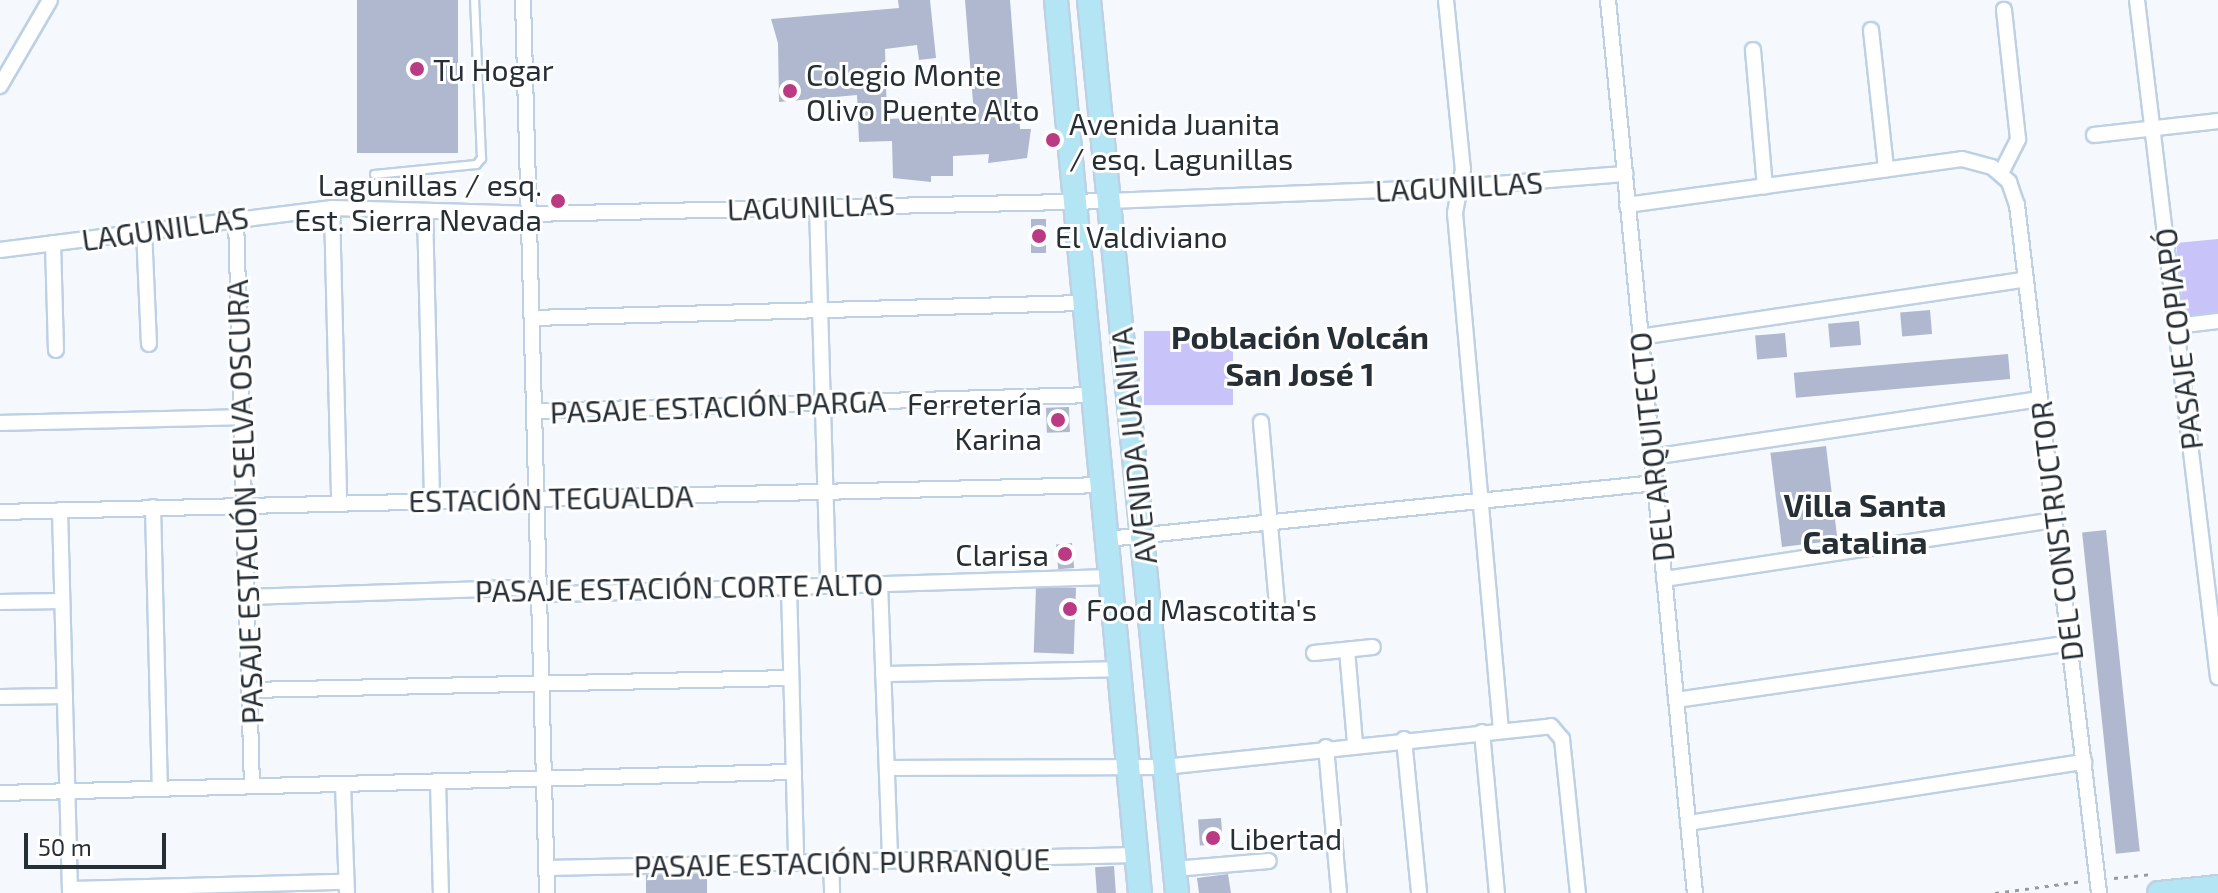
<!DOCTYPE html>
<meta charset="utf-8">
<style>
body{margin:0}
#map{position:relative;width:2218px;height:893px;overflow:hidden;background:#f5f9fd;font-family:"Exo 2",sans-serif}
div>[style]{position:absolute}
.green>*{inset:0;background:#c8c4fa;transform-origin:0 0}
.building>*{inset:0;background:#afb8cf;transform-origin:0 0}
.path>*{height:3px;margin-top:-1.5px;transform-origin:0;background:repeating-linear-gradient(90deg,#959ba1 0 4px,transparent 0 10px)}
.roads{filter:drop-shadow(2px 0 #bdd0e4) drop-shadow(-2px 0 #bdd0e4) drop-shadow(0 2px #bdd0e4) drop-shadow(0 -2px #bdd0e4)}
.lane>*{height:7px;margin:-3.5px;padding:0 3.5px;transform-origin:3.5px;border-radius:3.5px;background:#fff}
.street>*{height:14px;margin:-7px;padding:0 7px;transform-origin:7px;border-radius:7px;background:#fff}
.secondary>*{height:22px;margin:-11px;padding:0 11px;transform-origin:11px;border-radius:11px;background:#b4e5f4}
.dots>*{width:22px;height:22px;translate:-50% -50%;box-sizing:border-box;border:4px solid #fff;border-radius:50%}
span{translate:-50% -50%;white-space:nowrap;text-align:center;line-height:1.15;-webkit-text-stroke:6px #fff;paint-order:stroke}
.poi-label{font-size:30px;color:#272f36}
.left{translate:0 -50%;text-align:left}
.right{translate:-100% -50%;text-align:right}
.street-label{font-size:30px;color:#272f36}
.neighbourhood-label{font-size:32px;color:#272f36;font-weight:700}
.scale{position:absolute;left:24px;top:833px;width:142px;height:36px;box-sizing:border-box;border:4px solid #272f36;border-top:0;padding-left:10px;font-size:24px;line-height:28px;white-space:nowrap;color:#272f36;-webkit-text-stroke:6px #fff;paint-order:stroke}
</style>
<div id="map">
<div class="green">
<div style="clip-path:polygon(2218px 239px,2218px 313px,2184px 316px,2176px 243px)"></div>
<div style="left:1144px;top:331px;width:89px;height:74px"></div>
</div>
<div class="building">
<div style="left:357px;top:0;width:101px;height:153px"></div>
<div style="clip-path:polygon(898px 0,930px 0,936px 58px,919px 60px,917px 45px,885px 49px,887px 119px,974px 115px,965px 0,1010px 0,1020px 129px,1031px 129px,1027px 158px,988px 163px,989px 154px,953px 156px,953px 176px,931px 176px,931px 182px,893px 178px,892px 141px,859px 142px,857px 95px,779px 102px,778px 43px,771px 19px,899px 8px)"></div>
<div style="left:1031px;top:219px;width:15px;height:34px"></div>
<div style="left:1930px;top:310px;width:24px;height:30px;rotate:85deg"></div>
<div style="left:1859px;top:321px;width:24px;height:31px;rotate:85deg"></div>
<div style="left:1785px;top:333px;width:24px;height:30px;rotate:85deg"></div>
<div style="left:2008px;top:354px;width:25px;height:215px;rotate:85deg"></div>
<div style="left:1069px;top:407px;width:25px;height:23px;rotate:88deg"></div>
<div style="left:1826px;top:446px;width:95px;height:56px;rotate:83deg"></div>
<div style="left:2106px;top:530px;width:323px;height:24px;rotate:84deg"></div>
<div style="left:1072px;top:543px;width:25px;height:16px;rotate:85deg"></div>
<div style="left:1076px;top:588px;width:66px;height:40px;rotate:92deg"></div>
<div style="left:1221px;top:818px;width:26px;height:23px;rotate:86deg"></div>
<div style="left:1114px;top:866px;width:27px;height:19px;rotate:86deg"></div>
<div style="left:707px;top:874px;width:19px;height:61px;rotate:90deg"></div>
<div style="clip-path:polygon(1228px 874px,1231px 893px,1199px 893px,1197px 878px)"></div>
</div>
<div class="path">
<div style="left:2114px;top:878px;width:37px;rotate:-6deg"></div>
<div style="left:1995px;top:893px;width:89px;rotate:-7.8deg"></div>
</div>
<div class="roads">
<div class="lane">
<div style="left:374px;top:174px;width:102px;rotate:-5.6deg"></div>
<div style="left:476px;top:164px;width:8px;rotate:-50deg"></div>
<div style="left:481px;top:158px;width:158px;rotate:-92.5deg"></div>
</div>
<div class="street">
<div style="left:523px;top:0;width:893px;rotate:88.46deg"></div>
<div style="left:1446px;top:0;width:170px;rotate:84.3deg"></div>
<div style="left:1463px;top:169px;width:45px;rotate:100.3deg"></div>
<div style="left:1455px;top:213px;width:519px;rotate:84.92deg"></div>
<div style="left:1608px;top:0;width:897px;rotate:84.44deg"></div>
<div style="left:2137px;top:0;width:682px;rotate:83.18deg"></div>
<div style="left:1871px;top:30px;width:140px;rotate:83.8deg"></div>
<div style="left:1753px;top:50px;width:137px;rotate:85deg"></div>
<div style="left:0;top:86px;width:99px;rotate:-59.8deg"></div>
<div style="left:2094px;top:135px;width:125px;rotate:-6.4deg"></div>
<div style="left:2001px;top:173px;width:38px;rotate:-63deg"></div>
<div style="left:2018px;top:139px;width:130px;rotate:-96.2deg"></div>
<div style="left:1627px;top:205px;width:338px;rotate:-7.8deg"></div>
<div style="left:1962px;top:159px;width:31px;rotate:15deg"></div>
<div style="left:1992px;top:167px;width:23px;rotate:41deg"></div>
<div style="left:2009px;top:182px;width:24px;rotate:71deg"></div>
<div style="left:2017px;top:205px;width:693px;rotate:83.2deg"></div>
<div style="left:817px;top:206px;width:380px;rotate:88.3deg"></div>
<div style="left:332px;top:208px;width:294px;rotate:88.6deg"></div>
<div style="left:425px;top:211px;width:288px;rotate:88.6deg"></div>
<div style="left:236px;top:218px;width:568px;rotate:88.39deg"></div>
<div style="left:144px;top:230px;width:114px;rotate:87.5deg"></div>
<div style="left:53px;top:243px;width:107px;rotate:88.4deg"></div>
<div style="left:0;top:250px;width:335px;rotate:-7.2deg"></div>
<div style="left:332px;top:208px;width:197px;rotate:1.7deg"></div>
<div style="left:529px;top:214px;width:580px;rotate:-1.28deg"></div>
<div style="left:1109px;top:201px;width:350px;rotate:-2.3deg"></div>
<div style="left:1459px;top:187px;width:167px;rotate:-4.5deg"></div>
<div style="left:532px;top:318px;width:552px;rotate:-1.56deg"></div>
<div style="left:2176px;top:326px;width:42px;rotate:-6.8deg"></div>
<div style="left:1640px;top:337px;width:390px;rotate:-8.5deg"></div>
<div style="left:534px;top:411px;width:559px;rotate:-1.64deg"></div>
<div style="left:1261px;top:422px;width:185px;rotate:85deg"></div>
<div style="left:0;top:423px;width:242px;rotate:-1.4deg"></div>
<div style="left:1652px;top:457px;width:392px;rotate:-8.5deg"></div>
<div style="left:153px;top:507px;width:282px;rotate:88.6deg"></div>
<div style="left:60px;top:510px;width:383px;rotate:88.5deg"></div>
<div style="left:0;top:512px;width:1102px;rotate:-1.4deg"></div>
<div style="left:1107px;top:539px;width:551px;rotate:-5.83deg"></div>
<div style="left:1664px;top:579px;width:395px;rotate:-8.6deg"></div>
<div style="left:880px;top:584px;width:276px;rotate:87.9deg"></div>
<div style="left:789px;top:587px;width:275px;rotate:88.5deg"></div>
<div style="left:247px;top:597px;width:269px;rotate:-1.9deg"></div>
<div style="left:516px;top:588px;width:44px;rotate:7.8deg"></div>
<div style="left:560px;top:594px;width:551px;rotate:-1.77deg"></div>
<div style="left:0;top:602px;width:62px;rotate:-0.9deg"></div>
<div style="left:1347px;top:650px;width:94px;rotate:85.1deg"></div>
<div style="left:1314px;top:653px;width:59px;rotate:-5.8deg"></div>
<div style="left:883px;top:674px;width:236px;rotate:-1.2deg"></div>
<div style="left:250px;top:690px;width:541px;rotate:-1.27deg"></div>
<div style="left:0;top:697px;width:65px;rotate:-0.9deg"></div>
<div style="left:1676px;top:700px;width:398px;rotate:-8.2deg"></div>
<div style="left:1482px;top:732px;width:162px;rotate:84.7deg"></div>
<div style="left:1404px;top:739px;width:155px;rotate:84.4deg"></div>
<div style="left:1326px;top:747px;width:147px;rotate:84.9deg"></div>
<div style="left:887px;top:768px;width:277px;rotate:-0.2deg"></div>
<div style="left:1164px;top:767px;width:389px;rotate:-6deg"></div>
<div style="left:1551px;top:726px;width:17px;rotate:50deg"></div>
<div style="left:1562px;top:739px;width:155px;rotate:84.1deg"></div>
<div style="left:438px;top:781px;width:112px;rotate:88.5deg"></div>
<div style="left:343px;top:784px;width:109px;rotate:87.9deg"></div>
<div style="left:0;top:793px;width:794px;rotate:-1.52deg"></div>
<div style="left:1688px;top:823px;width:401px;rotate:-8.8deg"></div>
<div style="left:831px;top:861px;width:32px;rotate:88deg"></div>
<div style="left:547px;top:868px;width:590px;rotate:-1.26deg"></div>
<div style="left:1174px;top:869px;width:95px;rotate:-4.8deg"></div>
<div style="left:70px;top:889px;width:276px;rotate:-1.5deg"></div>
</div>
<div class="secondary">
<div style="left:1056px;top:0;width:897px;rotate:84.63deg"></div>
<div style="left:1089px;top:0;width:897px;rotate:84.37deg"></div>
<div style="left:2159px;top:893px;width:59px;rotate:-5.8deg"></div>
</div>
</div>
<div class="dots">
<div style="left:417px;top:69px;background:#bb3a84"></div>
<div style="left:790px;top:91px;background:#bb3a84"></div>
<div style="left:1053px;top:140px;background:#bb3a84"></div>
<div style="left:558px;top:201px;background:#bb3a84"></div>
<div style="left:1039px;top:236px;background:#bb3a84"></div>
<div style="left:1058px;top:420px;background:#bb3a84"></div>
<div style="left:1065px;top:554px;background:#bb3a84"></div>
<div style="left:1070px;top:609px;background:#bb3a84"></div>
<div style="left:1213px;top:838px;background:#bb3a84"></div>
</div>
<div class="poi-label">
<span class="left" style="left:433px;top:69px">Tu Hogar</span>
<span class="left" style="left:806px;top:91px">Colegio Monte<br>Olivo Puente Alto</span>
<span class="left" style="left:1069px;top:140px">Avenida Juanita<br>/ esq. Lagunillas</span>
<span class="right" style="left:542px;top:201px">Lagunillas / esq.<br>Est. Sierra Nevada</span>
<span class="left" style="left:1055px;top:236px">El Valdiviano</span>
<span class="right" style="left:1042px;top:420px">Ferretería<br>Karina</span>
<span class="right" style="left:1049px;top:554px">Clarisa</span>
<span class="left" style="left:1086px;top:609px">Food Mascotita's</span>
<span class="left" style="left:1229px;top:838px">Libertad</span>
</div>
<div class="street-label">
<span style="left:1459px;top:186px;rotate:-3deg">LAGUNILLAS</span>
<span style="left:811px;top:206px;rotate:-2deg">LAGUNILLAS</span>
<span style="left:165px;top:228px;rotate:-8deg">LAGUNILLAS</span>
<span style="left:2178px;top:339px;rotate:-97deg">PASAJE COPIAPÓ</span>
<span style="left:718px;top:406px;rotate:-2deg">PASAJE ESTACIÓN PARGA</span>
<span style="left:1133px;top:446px;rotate:-96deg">AVENIDA JUANITA</span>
<span style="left:1651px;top:447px;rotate:-96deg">DEL ARQUITECTO</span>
<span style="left:551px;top:498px;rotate:-1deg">ESTACIÓN TEGUALDA</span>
<span style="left:244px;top:502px;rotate:-92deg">PASAJE ESTACIÓN SELVA OSCURA</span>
<span style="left:2056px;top:531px;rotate:-97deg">DEL CONSTRUCTOR</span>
<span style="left:679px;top:587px;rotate:-1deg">PASAJE ESTACIÓN CORTE ALTO</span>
<span style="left:842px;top:862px;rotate:-1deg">PASAJE ESTACIÓN PURRANQUE</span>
</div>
<div class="neighbourhood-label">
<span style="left:1300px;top:355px">Población Volcán<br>San José 1</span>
<span style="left:1865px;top:523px">Villa Santa<br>Catalina</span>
</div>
<div class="scale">50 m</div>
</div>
